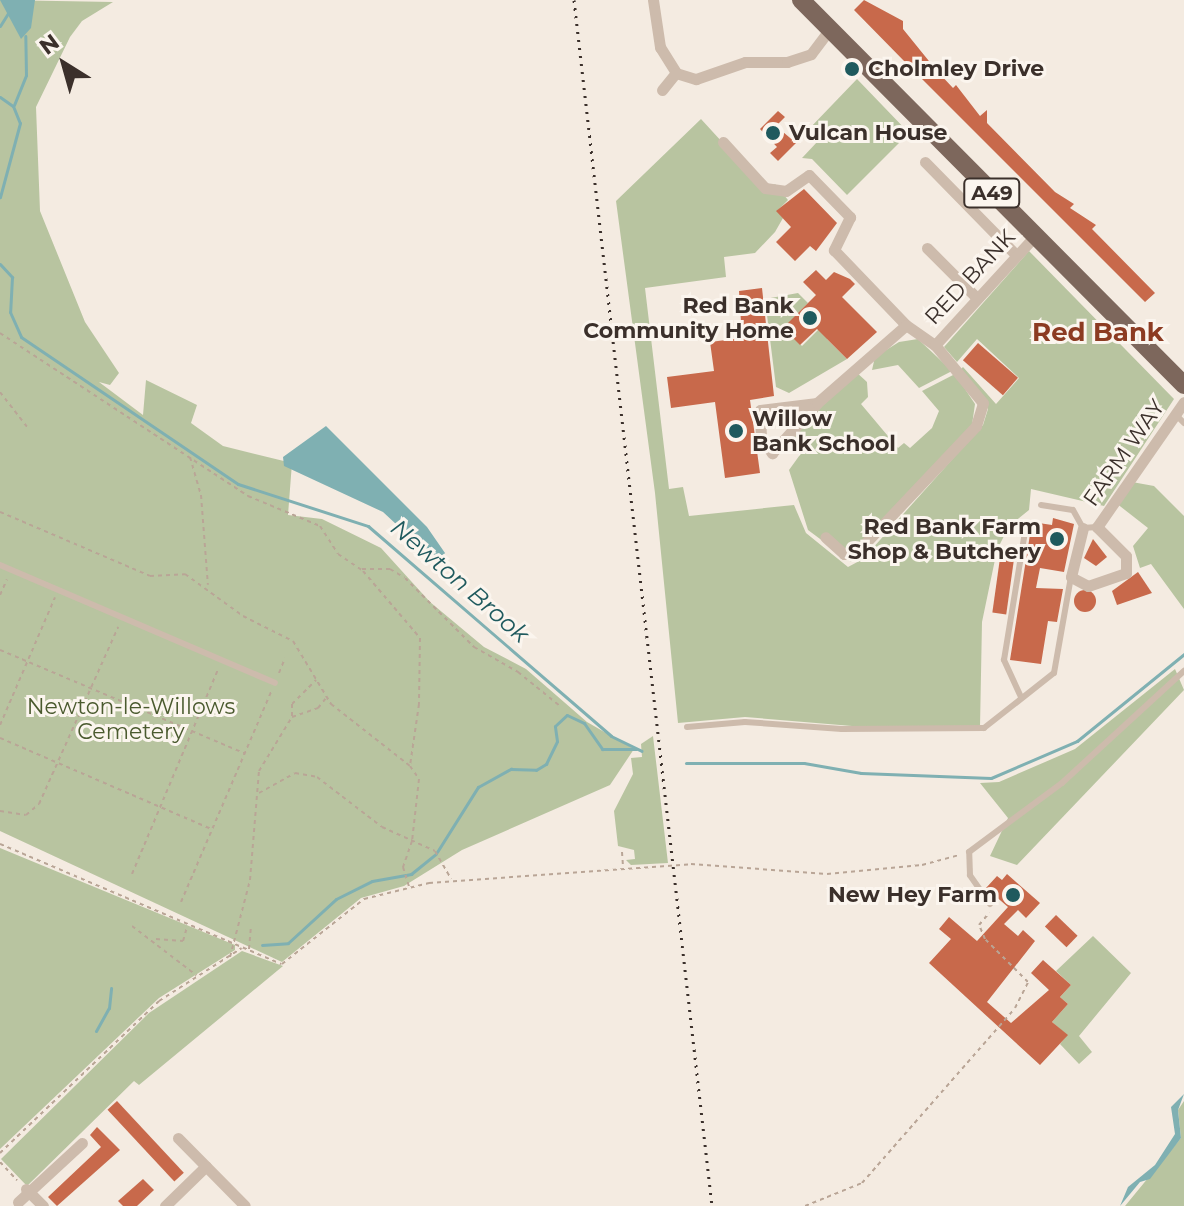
<!DOCTYPE html>
<style>
body{margin:0}
#map{position:relative;width:1184px;height:1206px;overflow:hidden;background:#f4ebe1;font-family:Montserrat,sans-serif}
div>[style]{position:absolute}
.green>*{inset:0;background:#b8c4a0}
.water>*{inset:0;background:#7fb0b2}
.stream>*{height:3px;margin:-1.5px;padding:0 1.5px;transform-origin:1.5px;border-radius:1.5px;background:#7fb0b2}
.building>*{inset:0;background:#c8694b;transform-origin:0 0}
.round{border-radius:50%}
.path>*{height:2px;margin-top:-1px;transform-origin:0;background:repeating-linear-gradient(90deg,#b9a596 0 4px,transparent 0 8px)}
.service>*{height:6px;margin:-3px;padding:0 3px;transform-origin:3px;border-radius:3px;background:#cdbbac}
.minor>*{height:11px;margin:-5.5px;padding:0 5.5px;transform-origin:5.5px;border-radius:5.5px;background:#cdbbac}
.primary>*{height:18px;margin:-9px;padding:0 9px;transform-origin:9px;border-radius:9px;background:#7d675c}
.rail>*{height:3px;margin-top:-1.5px;transform-origin:0;background:repeating-linear-gradient(90deg,#3b302b 0 2px,transparent 0 8px)}
.dots>*{width:22px;height:22px;translate:-50% -50%;box-sizing:border-box;border:4px solid #fbf5ee;border-radius:50%}
span{translate:-50% -50%;white-space:nowrap;text-align:center;line-height:1.15;-webkit-text-stroke:6px #fbf5ee;paint-order:stroke}
.shield-label span{padding:2px 6px;background:#fbf5ee;border:2px solid;border-radius:6px;-webkit-text-stroke-width:0}
.shield-label{font-size:20px;color:#3b302b;font-weight:700}
.poi-label{font-size:22px;color:#3b302b;font-weight:700}
.left{translate:0 -50%;text-align:left}
.right{translate:-100% -50%;text-align:right}
.street-label{font-size:22px;color:#3b302b}
.park-label{font-size:22px;color:#4a5a2e}
.water-label{font-size:24px;color:#1f5a5e;font-style:italic}
.quarter-label{font-size:26px;color:#8c3b22;font-weight:700}
.north{position:absolute;left:24px;top:24px;width:80px;height:80px;-webkit-text-stroke:6px #fbf5ee;paint-order:stroke;rotate:323deg;font-size:22px;font-weight:700;line-height:32px;text-align:center;color:#3b302b}
.north::after{content:'';display:block;margin:auto;width:28px;height:36px;background:#3b302b;clip-path:polygon(50% 0,100% 100%,50% 72%,0 100%)}
</style>
<div id="map">
<div class="green">
<div style="clip-path:polygon(0 0,113px 2px,82px 21px,70px 37px,36px 107px,40px 211px,85px 322px,119px 373px,110px 385px,99px 382px,143px 415px,146px 380px,197px 405px,191px 423px,223px 446px,292px 463px,288px 515px,322px 519px,381px 548px,430px 602px,484px 647px,526px 669px,587px 722px,634px 749px,610px 785px,462px 850px,404px 886px,361px 898px,282px 962px,0 831px)"></div>
<div style="clip-path:polygon(857px 79px,909px 133px,847px 195px,812px 159px,802px 158px,818px 141px,808px 130px)"></div>
<div style="clip-path:polygon(701px 119px,767px 191px,775px 184px,788px 200px,777px 211px,783px 218px,775px 232px,755px 253px,724px 257px,726px 277px,645px 288px,669px 489px,683px 487px,689px 516px,794px 505px,806px 533px,848px 567px,863px 559px,983px 425px,988px 409px,960px 370px,963px 367px,996px 404px,1019px 378px,977px 339px,957px 362px,944px 347px,1029px 251px,1174px 399px,1104px 506px,1031px 489px,1029px 510px,1009px 526px,997px 550px,982px 622px,980px 727px,852px 726px,745px 717px,678px 723px,655px 493px,616px 201px)"></div>
<div style="clip-path:polygon(798px 293px,808px 303px,784px 328px,802px 346px,825px 323px,827px 339px,847px 359px,789px 393px,776px 387px,765px 299px)"></div>
<div style="clip-path:polygon(918px 339px,952px 371px,919px 388px,898px 365px,872px 370px,875px 357px,899px 342px)"></div>
<div style="clip-path:polygon(855px 371px,867px 382px,868px 397px,861px 404px,898px 448px,904px 443px,910px 448px,932px 428px,939px 411px,922px 391px,955px 374px,975px 404px,972px 425px,939px 471px,851px 562px,808px 530px,789px 470px,802px 452px,793px 444px,796px 434px)"></div>
<div style="clip-path:polygon(1132px 482px,1154px 486px,1184px 516px,1184px 609px,1151px 564px,1140px 568px,1133px 546px,1148px 528px,1116px 503px)"></div>
<div style="clip-path:polygon(1175px 669px,1184px 690px,1017px 865px,990px 856px,1008px 818px,980px 783px,999px 782px,1075px 749px)"></div>
<div style="clip-path:polygon(653px 736px,668px 863px,631px 865px,626px 860px,635px 859px,634px 850px,618px 846px,614px 811px,633px 774px,631px 758px,642px 757px,641px 744px)"></div>
<div style="clip-path:polygon(0 848px,235px 945px,235px 950px,159px 998px,0 1149px)"></div>
<div style="clip-path:polygon(1093px 936px,1131px 973px,1079px 1036px,1092px 1052px,1079px 1064px,1060px 1044px,1067px 1035px,1052px 1022px,1068px 1004px,1060px 997px,1071px 985px,1056px 971px)"></div>
<div style="clip-path:polygon(242px 951px,283px 966px,139px 1085px,134px 1081px,27px 1186px,1px 1159px,149px 1013px)"></div>
<div style="clip-path:polygon(1184px 1101px,1184px 1206px,1125px 1206px,1181px 1138px,1178px 1110px)"></div>
</div>
<div class="water">
<div style="clip-path:polygon(0 0,35px 0,31px 28px,21px 39px)"></div>
<div style="clip-path:polygon(326px 426px,427px 527px,445px 553px,438px 563px,383px 512px,284px 466px,283px 457px)"></div>
<div style="clip-path:polygon(1184px 1094px,1178px 1110px,1181px 1138px,1150px 1179px,1140px 1182px,1120px 1206px,1128px 1187px,1155px 1165px,1175px 1134px,1171px 1107px)"></div>
</div>
<div class="stream">
<div style="left:0;top:26px;width:15px;rotate:-58deg"></div>
<div style="left:0;top:97px;width:16px;rotate:35deg"></div>
<div style="left:13px;top:106px;width:18px;rotate:68deg"></div>
<div style="left:20px;top:123px;width:77px;rotate:105.1deg"></div>
<div style="left:14px;top:105px;width:32px;rotate:-68deg"></div>
<div style="left:26px;top:75px;width:39px;rotate:-91deg"></div>
<div style="left:0;top:264px;width:18px;rotate:47deg"></div>
<div style="left:12px;top:277px;width:35px;rotate:93deg"></div>
<div style="left:10px;top:312px;width:27px;rotate:66deg"></div>
<div style="left:21px;top:337px;width:262px;rotate:34.1deg"></div>
<div style="left:238px;top:484px;width:137px;rotate:17.9deg"></div>
<div style="left:368px;top:526px;width:321px;rotate:40.8deg"></div>
<div style="left:611px;top:736px;width:34px;rotate:26deg"></div>
<div style="left:686px;top:763px;width:118px"></div>
<div style="left:804px;top:763px;width:58px;rotate:10deg"></div>
<div style="left:861px;top:773px;width:130px;rotate:2.2deg"></div>
<div style="left:991px;top:778px;width:94px;rotate:-23.3deg"></div>
<div style="left:1077px;top:741px;width:138px;rotate:-39.1deg"></div>
<div style="left:437px;top:852px;width:77px;rotate:-57.8deg"></div>
<div style="left:478px;top:787px;width:38px;rotate:-29deg"></div>
<div style="left:511px;top:769px;width:25px;rotate:2deg"></div>
<div style="left:536px;top:770px;width:12px;rotate:-31deg"></div>
<div style="left:546px;top:764px;width:25px;rotate:-64deg"></div>
<div style="left:557px;top:741px;width:15px;rotate:-98deg"></div>
<div style="left:555px;top:726px;width:16px;rotate:-43deg"></div>
<div style="left:567px;top:715px;width:19px;rotate:25deg"></div>
<div style="left:584px;top:723px;width:32px;rotate:55deg"></div>
<div style="left:602px;top:749px;width:34px"></div>
<div style="left:262px;top:945px;width:26px;rotate:-4deg"></div>
<div style="left:288px;top:943px;width:65px;rotate:-42.5deg"></div>
<div style="left:336px;top:899px;width:40px;rotate:-26.6deg"></div>
<div style="left:372px;top:881px;width:40px;rotate:-10deg"></div>
<div style="left:411px;top:874px;width:32px;rotate:-39deg"></div>
<div style="left:96px;top:1031px;width:26px;rotate:-61deg"></div>
<div style="left:109px;top:1008px;width:20px;rotate:-84deg"></div>
</div>
<div class="building">
<div style="clip-path:polygon(864px 0,903px 21px,903px 29px,937px 71px,953px 88px,956px 85px,980px 116px,987px 110px,987px 123px,1055px 192px,1074px 204px,1070px 208px,1096px 225px,1092px 229px,1155px 293px,1145px 302px,905px 62px,854px 10px)"></div>
<div style="clip-path:polygon(778px 111px,785px 117px,776px 126px,796px 143px,778px 161px,770px 153px,777px 147px,760px 129px)"></div>
<div style="clip-path:polygon(804px 189px,837px 223px,816px 251px,810px 246px,795px 261px,776px 242px,791px 227px,776px 211px)"></div>
<div style="clip-path:polygon(816px 270px,826px 280px,834px 272px,850px 279px,855px 284px,842px 297px,877px 332px,847px 359px,817px 329px,800px 345px,783px 328px,816px 295px,803px 282px)"></div>
<div style="clip-path:polygon(762px 288px,774px 396px,750px 400px,760px 473px,725px 478px,715px 402px,671px 408px,667px 377px,714px 371px,710px 342px,742px 338px,739px 291px)"></div>
<div style="left:978px;top:343px;width:53px;height:23px;rotate:41deg"></div>
<div style="clip-path:polygon(1053px 518px,1074px 524px,1064px 572px,1040px 568px,1036px 588px,1063px 589px,1057px 622px,1048px 621px,1041px 664px,1010px 660px,1032px 522px,1052px 525px)"></div>
<div style="clip-path:polygon(1093px 539px,1107px 557px,1096px 566px,1084px 558px)"></div>
<div style="left:1000px;top:558px;width:14px;height:55px;rotate:8deg"></div>
<div style="clip-path:polygon(1138px 572px,1152px 593px,1117px 605px,1112px 591px)"></div>
<div class="round" style="left:1074px;top:590px;width:22px;height:22px"></div>
<div style="clip-path:polygon(1007px 874px,1040px 903px,1026px 918px,1018px 910px,1004px 924px,1018px 936px,1023px 930px,1035px 941px,987px 1002px,1011px 1023px,1049px 990px,1031px 973px,1043px 960px,1071px 985px,1060px 997px,1068px 1004px,1052px 1022px,1068px 1035px,1040px 1065px,929px 963px,951px 939px,939px 929px,949px 917px,977px 941px,1008px 907px,986px 888px,997px 876px,1002px 880px)"></div>
<div style="left:1056px;top:915px;width:30px;height:16px;rotate:44deg"></div>
<div style="left:117px;top:1101px;width:98px;height:13px;rotate:47deg"></div>
<div style="clip-path:polygon(97px 1127px,120px 1150px,57px 1206px,48px 1197px,101px 1147px,90px 1135px)"></div>
<div style="clip-path:polygon(143px 1179px,154px 1190px,137px 1206px,123px 1206px,118px 1201px)"></div>
</div>
<div class="path">
<div style="left:0;top:333px;width:297px;rotate:33.3deg"></div>
<div style="left:248px;top:496px;width:78px;rotate:22.6deg"></div>
<div style="left:320px;top:526px;width:33px;rotate:57deg"></div>
<div style="left:338px;top:554px;width:30px;rotate:34deg"></div>
<div style="left:363px;top:571px;width:88px;rotate:49.6deg"></div>
<div style="left:420px;top:638px;width:66px;rotate:90.9deg"></div>
<div style="left:419px;top:704px;width:63px;rotate:98.3deg"></div>
<div style="left:0;top:392px;width:46px;rotate:52.1deg"></div>
<div style="left:190px;top:457px;width:40px;rotate:74deg"></div>
<div style="left:201px;top:495px;width:90px;rotate:85.6deg"></div>
<div style="left:0;top:512px;width:163px;rotate:23.1deg"></div>
<div style="left:150px;top:576px;width:35px;rotate:-3deg"></div>
<div style="left:185px;top:574px;width:72px;rotate:35.9deg"></div>
<div style="left:243px;top:616px;width:56px;rotate:26.6deg"></div>
<div style="left:293px;top:641px;width:74px;rotate:58.9deg"></div>
<div style="left:331px;top:704px;width:100px;rotate:38.1deg"></div>
<div style="left:410px;top:766px;width:16px;rotate:55deg"></div>
<div style="left:419px;top:779px;width:62px;rotate:96.4deg"></div>
<div style="left:412px;top:841px;width:28px;rotate:109deg"></div>
<div style="left:403px;top:867px;width:21px;rotate:73deg"></div>
<div style="left:362px;top:569px;width:28px"></div>
<div style="left:390px;top:569px;width:17px;rotate:31deg"></div>
<div style="left:405px;top:578px;width:98px;rotate:45deg"></div>
<div style="left:474px;top:647px;width:51px;rotate:29.6deg"></div>
<div style="left:518px;top:672px;width:54px;rotate:39deg"></div>
<div style="left:0;top:595px;width:17px;rotate:-66deg"></div>
<div style="left:0;top:650px;width:265px;rotate:22.9deg"></div>
<div style="left:279px;top:673px;width:16px;rotate:-68deg"></div>
<div style="left:292px;top:716px;width:12px;rotate:-90deg"></div>
<div style="left:292px;top:704px;width:34px;rotate:-45deg"></div>
<div style="left:0;top:725px;width:139px;rotate:-66.7deg"></div>
<div style="left:0;top:738px;width:230px;rotate:23.3deg"></div>
<div style="left:259px;top:793px;width:41px;rotate:-29.1deg"></div>
<div style="left:295px;top:773px;width:22px;rotate:10deg"></div>
<div style="left:317px;top:777px;width:82px;rotate:37.6deg"></div>
<div style="left:382px;top:827px;width:58px;rotate:24.4deg"></div>
<div style="left:435px;top:851px;width:32px;rotate:60deg"></div>
<div style="left:0;top:811px;width:26px;rotate:9deg"></div>
<div style="left:26px;top:815px;width:17px;rotate:-40deg"></div>
<div style="left:39px;top:804px;width:194px;rotate:-65.9deg"></div>
<div style="left:0;top:844px;width:306px;rotate:23.1deg"></div>
<div style="left:282px;top:964px;width:105px;rotate:-38.4deg"></div>
<div style="left:364px;top:899px;width:67px;rotate:-13.8deg"></div>
<div style="left:429px;top:883px;width:263px;rotate:-4.1deg"></div>
<div style="left:691px;top:864px;width:136px;rotate:4.2deg"></div>
<div style="left:827px;top:874px;width:95px;rotate:-5.4deg"></div>
<div style="left:922px;top:865px;width:39px;rotate:-15deg"></div>
<div style="left:622px;top:852px;width:14px;rotate:86deg"></div>
<div style="left:132px;top:874px;width:222px;rotate:-67.2deg"></div>
<div style="left:181px;top:902px;width:231px;rotate:-66.8deg"></div>
<div style="left:132px;top:926px;width:81px;rotate:37.4deg"></div>
<div style="left:156px;top:939px;width:27px;rotate:4deg"></div>
<div style="left:183px;top:941px;width:15px;rotate:-74deg"></div>
<div style="left:249px;top:949px;width:22px;rotate:-85deg"></div>
<div style="left:230px;top:957px;width:80px;rotate:-75.4deg"></div>
<div style="left:250px;top:880px;width:109px;rotate:-85.3deg"></div>
<div style="left:259px;top:771px;width:63px;rotate:-58.6deg"></div>
<div style="left:292px;top:717px;width:28px;rotate:-19deg"></div>
<div style="left:318px;top:708px;width:13px;rotate:-51deg"></div>
<div style="left:0;top:1153px;width:220px;rotate:-43.7deg"></div>
<div style="left:159px;top:1001px;width:98px;rotate:-32.6deg"></div>
<div style="left:0;top:1162px;width:25px;rotate:47deg"></div>
<div style="left:805px;top:1206px;width:61px;rotate:-22deg"></div>
<div style="left:862px;top:1183px;width:232px;rotate:-48.8deg"></div>
<div style="left:1015px;top:1008px;width:29px;rotate:-63deg"></div>
<div style="left:1028px;top:982px;width:61px;rotate:-135deg"></div>
<div style="left:985px;top:939px;width:15px;rotate:-113deg"></div>
<div style="left:979px;top:925px;width:16px;rotate:-50deg"></div>
</div>
<div class="service">
<div style="left:1175px;top:414px;width:13px;rotate:45deg"></div>
<div style="left:1041px;top:505px;width:32px;rotate:9deg"></div>
<div style="left:1073px;top:510px;width:21px;rotate:61deg"></div>
<div style="left:1083px;top:528px;width:14px;rotate:-4deg"></div>
<div style="left:0;top:565px;width:299px;rotate:23.2deg"></div>
<div style="left:1021px;top:697px;width:41px;rotate:-114.7deg"></div>
<div style="left:1004px;top:660px;width:137px;rotate:-80.7deg"></div>
<div style="left:687px;top:727px;width:58px;rotate:-4.9deg"></div>
<div style="left:745px;top:722px;width:97px;rotate:4.1deg"></div>
<div style="left:842px;top:729px;width:142px;rotate:-0.4deg"></div>
<div style="left:984px;top:728px;width:89px;rotate:-38.2deg"></div>
<div style="left:1054px;top:673px;width:97px;rotate:-80deg"></div>
<div style="left:990px;top:904px;width:35px;rotate:-125deg"></div>
<div style="left:970px;top:875px;width:23px;rotate:-92deg"></div>
<div style="left:969px;top:852px;width:116px;rotate:-36.6deg"></div>
<div style="left:1062px;top:783px;width:166px;rotate:-42.6deg"></div>
</div>
<div class="minor">
<div style="left:653px;top:0;width:48px;rotate:81.5deg"></div>
<div style="left:660px;top:47px;width:31px;rotate:58deg"></div>
<div style="left:676px;top:73px;width:21px;rotate:17deg"></div>
<div style="left:696px;top:79px;width:52px;rotate:-19.1deg"></div>
<div style="left:745px;top:62px;width:42px"></div>
<div style="left:787px;top:62px;width:25px;rotate:-18deg"></div>
<div style="left:811px;top:54px;width:31px;rotate:-53deg"></div>
<div style="left:662px;top:90px;width:22px;rotate:-51deg"></div>
<div style="left:723px;top:142px;width:62px;rotate:47.6deg"></div>
<div style="left:765px;top:188px;width:21px;rotate:8deg"></div>
<div style="left:786px;top:191px;width:28px;rotate:-35deg"></div>
<div style="left:809px;top:175px;width:59px;rotate:45.7deg"></div>
<div style="left:850px;top:217px;width:37px;rotate:116deg"></div>
<div style="left:834px;top:250px;width:104px;rotate:46.2deg"></div>
<div style="left:906px;top:325px;width:35px;rotate:35deg"></div>
<div style="left:935px;top:345px;width:75px;rotate:50.4deg"></div>
<div style="left:983px;top:403px;width:24px;rotate:107deg"></div>
<div style="left:976px;top:426px;width:176px;rotate:133.4deg"></div>
<div style="left:855px;top:554px;width:11px;rotate:180deg"></div>
<div style="left:844px;top:554px;width:25px;rotate:-138deg"></div>
<div style="left:925px;top:162px;width:130px;rotate:45.6deg"></div>
<div style="left:927px;top:248px;width:69px;rotate:45deg"></div>
<div style="left:935px;top:345px;width:148px;rotate:-47.5deg"></div>
<div style="left:817px;top:403px;width:57px;rotate:173deg"></div>
<div style="left:760px;top:410px;width:28px;rotate:88deg"></div>
<div style="left:761px;top:438px;width:19px;rotate:54deg"></div>
<div style="left:772px;top:453px;width:67px;rotate:-48deg"></div>
<div style="left:817px;top:403px;width:118px;rotate:-41.2deg"></div>
<div style="left:1083px;top:528px;width:50px;rotate:103.8deg"></div>
<div style="left:1071px;top:577px;width:19px;rotate:28deg"></div>
<div style="left:1088px;top:586px;width:40px;rotate:-18.9deg"></div>
<div style="left:1126px;top:573px;width:17px;rotate:-90deg"></div>
<div style="left:1126px;top:556px;width:41px;rotate:-135deg"></div>
<div style="left:1097px;top:527px;width:152px;rotate:-55.2deg"></div>
<div style="left:178px;top:1138px;width:95px;rotate:45.4deg"></div>
<div style="left:26px;top:1189px;width:24px;rotate:45deg"></div>
<div style="left:18px;top:1202px;width:87px;rotate:-42.7deg"></div>
<div style="left:165px;top:1206px;width:57px;rotate:-44.3deg"></div>
</div>
<div class="primary">
<div style="left:801px;top:0;width:543px;rotate:45.15deg"></div>
</div>
<div class="rail">
<div style="left:574px;top:0;width:1214px;rotate:83.47deg"></div>
</div>
<div class="dots">
<div style="left:852px;top:69px;background:#1f5a5e"></div>
<div style="left:773px;top:133px;background:#1f5a5e"></div>
<div style="left:810px;top:318px;background:#1f5a5e"></div>
<div style="left:736px;top:431px;background:#1f5a5e"></div>
<div style="left:1057px;top:539px;background:#1f5a5e"></div>
<div style="left:1013px;top:895px;background:#1f5a5e"></div>
</div>
<div class="shield-label">
<span style="left:992px;top:193px">A49</span>
</div>
<div class="poi-label">
<span class="left" style="left:868px;top:69px">Cholmley Drive</span>
<span class="left" style="left:789px;top:133px">Vulcan House</span>
<span class="right" style="left:794px;top:318px">Red Bank<br>Community Home</span>
<span class="left" style="left:752px;top:431px">Willow<br>Bank School</span>
<span class="right" style="left:1041px;top:539px">Red Bank Farm<br>Shop &amp; Butchery</span>
<span class="right" style="left:997px;top:895px">New Hey Farm</span>
</div>
<div class="street-label">
<span style="left:970px;top:277px;rotate:-47deg">RED BANK</span>
<span style="left:1124px;top:453px;rotate:-55deg">FARM WAY</span>
</div>
<div class="park-label">
<span style="left:131px;top:719px">Newton-le-Willows<br>Cemetery</span>
</div>
<div class="water-label">
<span style="left:460px;top:581px;rotate:41deg">Newton Brook</span>
</div>
<div class="quarter-label">
<span style="left:1098px;top:333px">Red Bank</span>
</div>
<div class="north">N</div>
</div>
